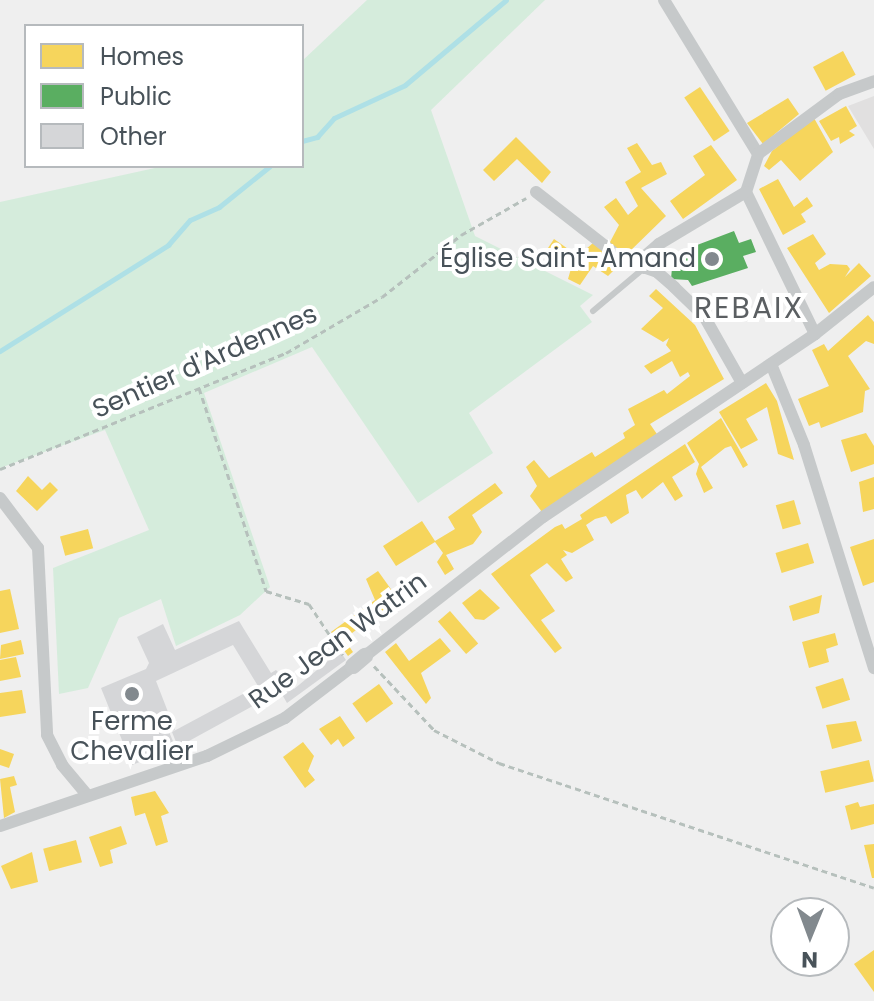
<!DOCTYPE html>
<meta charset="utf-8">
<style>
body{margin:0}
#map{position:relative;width:874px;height:1001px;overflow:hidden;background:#efefef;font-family:Poppins,sans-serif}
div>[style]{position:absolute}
.education>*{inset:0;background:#e1e0e0}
.green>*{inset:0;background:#d5ecdc}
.homes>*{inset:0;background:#f6d55c;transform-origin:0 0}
.public>*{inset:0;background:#5aae61}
.stream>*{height:5px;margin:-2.5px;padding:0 2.5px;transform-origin:2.5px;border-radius:2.5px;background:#aee0e6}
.building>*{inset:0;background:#d5d6d8}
.path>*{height:3px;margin-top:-1.5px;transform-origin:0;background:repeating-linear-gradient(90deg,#b6c0bc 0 6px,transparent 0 10px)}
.lane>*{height:6px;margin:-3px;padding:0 3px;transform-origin:3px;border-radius:3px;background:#c6c9ca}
.street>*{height:12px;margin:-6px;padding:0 6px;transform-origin:6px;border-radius:6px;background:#c6c9ca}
.secondary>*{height:16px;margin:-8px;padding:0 8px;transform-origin:8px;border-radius:8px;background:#c7cacb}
.dots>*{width:22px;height:22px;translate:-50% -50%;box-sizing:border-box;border:4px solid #fff;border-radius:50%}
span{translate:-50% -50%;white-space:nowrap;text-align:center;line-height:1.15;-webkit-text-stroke:8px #fff;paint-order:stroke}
.poi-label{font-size:26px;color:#485259}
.right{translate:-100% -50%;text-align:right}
.street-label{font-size:26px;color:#485259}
.quarter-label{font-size:30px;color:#5b5f62;letter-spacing:2px}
.legend{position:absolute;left:24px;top:24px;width:280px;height:144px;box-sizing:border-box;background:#fff;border:2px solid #b6babd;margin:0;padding:10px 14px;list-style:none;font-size:24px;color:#485259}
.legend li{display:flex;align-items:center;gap:16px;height:40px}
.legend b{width:40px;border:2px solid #b6babd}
.north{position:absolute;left:770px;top:897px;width:80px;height:80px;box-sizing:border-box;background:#fff;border:2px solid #b6babd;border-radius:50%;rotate:181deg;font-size:22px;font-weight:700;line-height:32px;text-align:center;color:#485259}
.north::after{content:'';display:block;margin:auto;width:28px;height:36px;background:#82898e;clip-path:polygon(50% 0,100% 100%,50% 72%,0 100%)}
</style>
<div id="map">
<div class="education">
<div style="clip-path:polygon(874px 96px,874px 149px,848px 106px)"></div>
</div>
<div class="green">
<div style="clip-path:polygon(367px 0,545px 0,431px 110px,475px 236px,593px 295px,580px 306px,592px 322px,469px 413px,493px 453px,418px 503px,312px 347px,204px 393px,270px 587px,240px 615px,176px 646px,161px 599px,119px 618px,88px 688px,59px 694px,53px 568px,149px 530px,105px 430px,0 468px,0 202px,164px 166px,302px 166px,302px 61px)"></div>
</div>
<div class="homes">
<div style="left:843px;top:51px;width:27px;height:34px;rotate:62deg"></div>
<div style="left:700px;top:87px;width:53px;height:19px;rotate:56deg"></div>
<div style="clip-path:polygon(788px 98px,799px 114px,763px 144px,747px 123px)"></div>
<div style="clip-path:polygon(846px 106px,857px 126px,849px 131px,855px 135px,840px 144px,839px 137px,831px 141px,819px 121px)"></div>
<div style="clip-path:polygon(814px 118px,833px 152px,800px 181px,781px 160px,769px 170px,764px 166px,772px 151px)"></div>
<div style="clip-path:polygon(516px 137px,551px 172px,542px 183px,517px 159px,494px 181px,483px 170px)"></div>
<div style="clip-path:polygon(637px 143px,652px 165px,661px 162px,667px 174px,641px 188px,666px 216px,624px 257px,609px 244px,619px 225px,604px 207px,616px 198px,628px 215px,638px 206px,625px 182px,641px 172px,627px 148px)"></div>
<div style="clip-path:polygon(711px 145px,737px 180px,683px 219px,670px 201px,705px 175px,693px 156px)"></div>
<div style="clip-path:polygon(778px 179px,794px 207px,807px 197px,813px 206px,801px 214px,806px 222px,783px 235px,759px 189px)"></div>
<div style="clip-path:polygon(813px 234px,826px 254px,815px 263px,819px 270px,830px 264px,847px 265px,850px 269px,845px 277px,859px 263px,871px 276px,829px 313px,787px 248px)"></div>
<div style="clip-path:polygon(554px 239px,578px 256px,593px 243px,621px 263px,608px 276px,593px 266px,580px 285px,568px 279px,572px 265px,548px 248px)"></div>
<div style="clip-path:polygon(656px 289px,695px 325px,724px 379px,650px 424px,659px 437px,542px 512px,530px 496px,537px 486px,526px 467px,534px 460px,549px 478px,592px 452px,595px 457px,625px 438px,623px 433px,635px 425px,628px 409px,664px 390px,667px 394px,690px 376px,688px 372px,680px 377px,672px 361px,651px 374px,644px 366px,671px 351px,666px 345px,669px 338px,663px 342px,641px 329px,663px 308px,649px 296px)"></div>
<div style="clip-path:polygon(868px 315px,874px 322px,874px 344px,866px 341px,848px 356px,870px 389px,865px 391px,863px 412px,821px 428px,819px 422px,809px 426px,798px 399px,829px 386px,812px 350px,824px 344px,828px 351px)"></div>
<div style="clip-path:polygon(766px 383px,777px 401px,794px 460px,778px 454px,767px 407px,746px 419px,758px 440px,741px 449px,719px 412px)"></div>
<div style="clip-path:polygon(721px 418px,748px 465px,743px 468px,731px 446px,725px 448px,701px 467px,713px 488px,704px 493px,696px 474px,699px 464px,687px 443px)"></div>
<div style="clip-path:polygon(866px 433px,874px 446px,874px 464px,851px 472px,841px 440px)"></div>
<div style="clip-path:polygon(685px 444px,695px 462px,672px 477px,683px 496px,675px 501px,663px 482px,642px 499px,636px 490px,626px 495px,629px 513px,611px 524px,606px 516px,595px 519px,586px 525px,594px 540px,572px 553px,563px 550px,567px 555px,561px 559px,573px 578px,566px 582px,547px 563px,530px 575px,555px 611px,541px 620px,562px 648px,555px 653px,491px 574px,555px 527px,562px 524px,565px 529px,582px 519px,580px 515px)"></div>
<div style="clip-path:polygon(28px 476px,42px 490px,50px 482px,58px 490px,37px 511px,16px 491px)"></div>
<div style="clip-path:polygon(874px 477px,874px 509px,863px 512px,859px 482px)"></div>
<div style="clip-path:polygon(495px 483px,503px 493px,472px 515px,482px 532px,473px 544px,446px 555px,454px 569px,445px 575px,437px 562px,443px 553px,435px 542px,396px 566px,383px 546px,422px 521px,435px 541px,455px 529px,448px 517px)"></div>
<div style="left:794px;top:500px;width:25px;height:19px;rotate:74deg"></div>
<div style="left:88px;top:529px;width:20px;height:29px;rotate:75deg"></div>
<div style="clip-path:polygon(874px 539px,874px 582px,863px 586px,850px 547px)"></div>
<div style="left:808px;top:543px;width:21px;height:34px;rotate:73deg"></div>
<div style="clip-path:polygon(378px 571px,398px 599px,344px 639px,353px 652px,348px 656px,331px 632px,375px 600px,366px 579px)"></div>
<div style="clip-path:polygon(10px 589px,19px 629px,0 633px,0 591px)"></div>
<div style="clip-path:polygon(480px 589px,500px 608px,484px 620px,475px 619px,462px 603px)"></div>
<div style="clip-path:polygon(822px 595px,819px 613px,793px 621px,789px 606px)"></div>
<div style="left:450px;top:611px;width:43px;height:16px;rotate:49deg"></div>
<div style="clip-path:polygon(835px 633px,838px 645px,826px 649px,829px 662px,809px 668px,802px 642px)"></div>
<div style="clip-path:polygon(440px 638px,451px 651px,421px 673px,431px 698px,426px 704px,385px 652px,396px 643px,409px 661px)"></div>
<div style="clip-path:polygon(21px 640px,24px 654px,0 659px,1px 645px)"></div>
<div style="clip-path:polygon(16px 657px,21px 677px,0 681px,0 660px)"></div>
<div style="left:843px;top:678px;width:23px;height:29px;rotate:72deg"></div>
<div style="left:379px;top:684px;width:24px;height:33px;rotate:54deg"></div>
<div style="clip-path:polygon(22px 690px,26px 713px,0 717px,0 693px)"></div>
<div style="clip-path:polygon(340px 716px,355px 738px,343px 747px,338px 739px,331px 745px,319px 729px)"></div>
<div style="clip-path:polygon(856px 721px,862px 741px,832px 749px,826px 725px)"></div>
<div style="clip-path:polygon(303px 742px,314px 756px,308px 771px,315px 780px,305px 788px,283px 757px)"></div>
<div style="clip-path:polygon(0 749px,14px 754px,9px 768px,0 765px)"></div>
<div style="left:869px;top:760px;width:22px;height:50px;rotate:77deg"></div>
<div style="clip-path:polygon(14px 776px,17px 785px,10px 787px,15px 812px,4px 818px,0 779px)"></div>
<div style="clip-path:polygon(155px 791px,169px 813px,161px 816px,168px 842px,156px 846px,145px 813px,135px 816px,131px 797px)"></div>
<div style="clip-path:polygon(858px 802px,860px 807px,874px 804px,874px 824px,851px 830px,845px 806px)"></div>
<div style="clip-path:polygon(121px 826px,127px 844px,110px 850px,113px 863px,100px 867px,89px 837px)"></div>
<div style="left:76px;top:840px;width:23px;height:34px;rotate:75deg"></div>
<div style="clip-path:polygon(874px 844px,874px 878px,872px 878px,864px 845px)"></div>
<div style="clip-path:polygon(32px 852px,38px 882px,11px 889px,1px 866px)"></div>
<div style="clip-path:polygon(874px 950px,874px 992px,854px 964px)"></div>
</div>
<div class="public">
<div style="clip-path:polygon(734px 231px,739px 243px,751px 239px,756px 252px,743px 256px,748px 268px,692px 286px,688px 280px,671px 279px,672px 268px,680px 263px,676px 253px)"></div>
</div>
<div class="stream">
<div style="left:302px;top:141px;width:16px;rotate:-15deg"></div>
<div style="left:317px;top:137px;width:25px;rotate:-48deg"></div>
<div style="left:334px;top:118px;width:78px;rotate:-24.9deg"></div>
<div style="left:405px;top:85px;width:132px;rotate:-40.1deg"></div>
<div style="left:0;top:351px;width:199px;rotate:-32.2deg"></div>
<div style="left:168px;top:245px;width:33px;rotate:-49deg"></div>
<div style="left:190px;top:220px;width:32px;rotate:-24deg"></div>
<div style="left:219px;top:207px;width:65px;rotate:-38.8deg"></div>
</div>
<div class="building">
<div style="clip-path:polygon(239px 621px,271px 673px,276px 670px,294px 689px,340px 651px,346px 660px,287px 703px,280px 691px,178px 747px,172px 732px,258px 686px,233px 645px,156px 681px,175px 730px,169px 732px,176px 748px,132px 765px,101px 688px,146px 669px,149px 663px,137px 637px,163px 624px,175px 650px)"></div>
</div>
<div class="path">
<div style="left:199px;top:388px;width:214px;rotate:71.7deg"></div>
<div style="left:266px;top:591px;width:45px;rotate:16.8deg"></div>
<div style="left:309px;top:604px;width:61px;rotate:56.3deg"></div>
<div style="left:0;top:469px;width:309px;rotate:-22.1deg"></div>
<div style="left:286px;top:353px;width:111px;rotate:-30.3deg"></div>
<div style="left:382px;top:297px;width:100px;rotate:-38.1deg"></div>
<div style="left:461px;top:235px;width:75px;rotate:-29.6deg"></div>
<div style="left:374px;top:666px;width:88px;rotate:46.8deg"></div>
<div style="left:434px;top:730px;width:73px;rotate:26.9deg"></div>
<div style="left:499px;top:763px;width:395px;rotate:18.4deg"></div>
</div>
<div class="lane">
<div style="left:593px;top:311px;width:67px;rotate:-40.1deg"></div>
</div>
<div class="street">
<div style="left:664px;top:0;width:180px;rotate:58.6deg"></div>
<div style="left:536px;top:192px;width:110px;rotate:38deg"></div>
<div style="left:623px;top:260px;width:36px;rotate:19deg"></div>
<div style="left:657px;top:272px;width:23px;rotate:41deg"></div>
<div style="left:674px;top:287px;width:42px;rotate:44deg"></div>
<div style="left:704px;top:316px;width:77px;rotate:60.4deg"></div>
<div style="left:746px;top:192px;width:40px;rotate:-72deg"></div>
<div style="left:758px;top:154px;width:101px;rotate:-36.5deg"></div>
<div style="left:839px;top:94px;width:37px;rotate:-20deg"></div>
<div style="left:746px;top:192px;width:158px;rotate:64.1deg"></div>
<div style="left:644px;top:268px;width:12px;rotate:-85deg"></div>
<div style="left:645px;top:256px;width:18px;rotate:-41deg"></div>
<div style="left:659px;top:244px;width:101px;rotate:-30.9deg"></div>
<div style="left:771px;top:364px;width:87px;rotate:67.8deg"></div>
<div style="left:804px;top:445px;width:234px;rotate:72.6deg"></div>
<div style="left:0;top:498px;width:63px;rotate:52.8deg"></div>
<div style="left:38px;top:548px;width:187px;rotate:87.2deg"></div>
<div style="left:47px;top:735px;width:34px;rotate:63deg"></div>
<div style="left:62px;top:765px;width:38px;rotate:50deg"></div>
<div style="left:365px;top:656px;width:226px;rotate:-38deg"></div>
<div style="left:543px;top:517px;width:328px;rotate:-33.9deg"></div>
<div style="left:815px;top:334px;width:75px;rotate:-38.5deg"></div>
<div style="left:0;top:826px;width:219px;rotate:-18.7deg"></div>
<div style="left:207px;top:756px;width:87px;rotate:-26deg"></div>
<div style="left:285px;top:718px;width:86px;rotate:-37.4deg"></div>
</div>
<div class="secondary">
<div style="left:353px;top:666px;width:16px;rotate:-40deg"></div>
</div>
<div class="dots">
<div style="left:712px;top:259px;background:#82898e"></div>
<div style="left:132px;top:694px;background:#82898e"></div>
</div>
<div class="poi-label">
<span class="right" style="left:696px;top:259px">Église Saint-Amand</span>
<span style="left:132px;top:737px">Ferme<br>Chevalier</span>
</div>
<div class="street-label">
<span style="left:205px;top:362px;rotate:-24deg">Sentier d'Ardennes</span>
<span style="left:338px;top:641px;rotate:-36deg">Rue Jean Watrin</span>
</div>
<div class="quarter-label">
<span style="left:749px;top:308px">REBAIX</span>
</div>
<ul class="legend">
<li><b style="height:22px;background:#f6d55c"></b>Homes</li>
<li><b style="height:22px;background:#5aae61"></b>Public</li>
<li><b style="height:22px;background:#d5d6d8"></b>Other</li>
</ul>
<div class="north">N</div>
</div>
